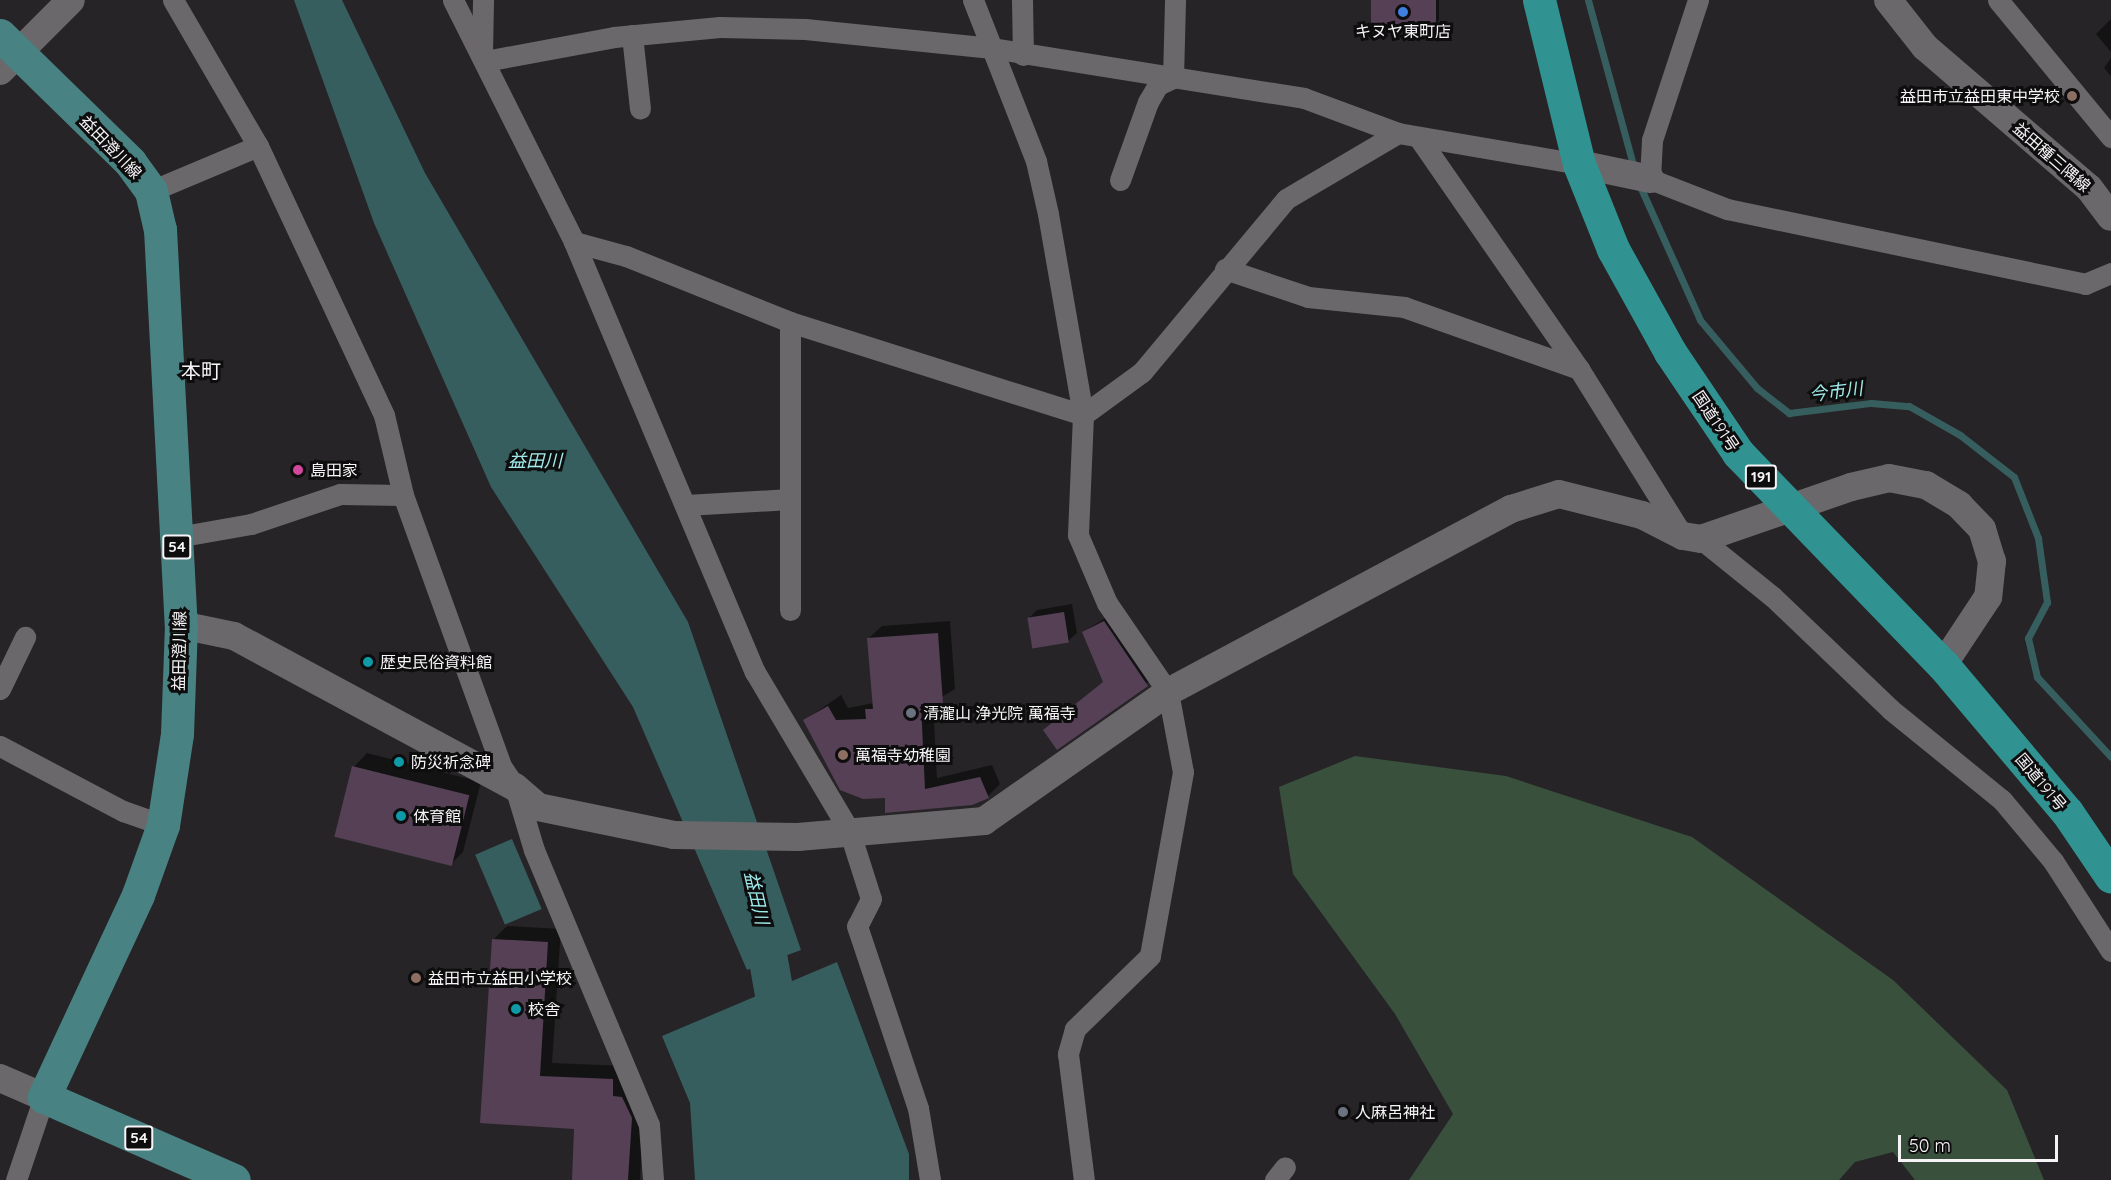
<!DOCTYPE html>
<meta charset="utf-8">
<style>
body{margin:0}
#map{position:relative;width:2111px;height:1180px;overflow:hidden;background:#262426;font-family:Quicksand,"Noto Sans JP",sans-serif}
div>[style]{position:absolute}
.green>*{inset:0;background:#39503d}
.water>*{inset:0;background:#375e5f;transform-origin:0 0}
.shadow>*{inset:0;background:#0007}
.stream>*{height:7px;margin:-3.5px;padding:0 3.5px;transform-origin:3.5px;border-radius:3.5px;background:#375e5f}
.river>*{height:39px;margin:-19.5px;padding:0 19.5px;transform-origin:19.5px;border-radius:19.5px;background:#375e5f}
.building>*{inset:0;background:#554055;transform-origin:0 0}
.street>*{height:21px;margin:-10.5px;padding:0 10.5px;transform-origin:10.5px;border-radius:10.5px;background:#6b686b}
.secondary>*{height:28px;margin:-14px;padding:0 14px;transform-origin:14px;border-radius:14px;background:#6b686b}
.primary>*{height:33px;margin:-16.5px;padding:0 16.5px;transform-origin:16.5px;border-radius:16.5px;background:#488282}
.highway>*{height:33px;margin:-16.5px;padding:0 16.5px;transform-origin:16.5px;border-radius:16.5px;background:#309392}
.dots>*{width:16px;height:16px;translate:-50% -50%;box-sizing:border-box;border:3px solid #0e0d0e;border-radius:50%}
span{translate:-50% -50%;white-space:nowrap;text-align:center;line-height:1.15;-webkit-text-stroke:6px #0e0d0e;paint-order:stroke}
.shield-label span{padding:2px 4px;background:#0e0d0e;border:2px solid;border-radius:4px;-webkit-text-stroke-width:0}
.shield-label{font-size:15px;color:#f6f4f6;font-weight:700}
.poi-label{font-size:16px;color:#f6f4f6}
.right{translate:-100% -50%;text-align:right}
.left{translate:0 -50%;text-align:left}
.street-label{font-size:16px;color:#f6f4f6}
.water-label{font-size:18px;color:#9feaea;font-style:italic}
.quarter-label{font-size:20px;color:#f6f4f6}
.scale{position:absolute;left:1898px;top:1135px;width:160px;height:27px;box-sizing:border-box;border:3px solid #f6f4f6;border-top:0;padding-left:8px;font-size:18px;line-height:21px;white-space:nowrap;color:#f6f4f6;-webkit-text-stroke:4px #0e0d0e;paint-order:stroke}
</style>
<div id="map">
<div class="green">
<div style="clip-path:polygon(1355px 756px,1506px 776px,1692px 837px,1893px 980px,2007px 1090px,2044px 1180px,1915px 1180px,1893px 1152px,1855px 1162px,1839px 1180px,1409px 1180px,1453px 1114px,1395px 1014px,1293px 874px,1279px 787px)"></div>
</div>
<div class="water">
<div style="clip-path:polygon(294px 0,342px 0,425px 173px,688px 622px,801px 950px,747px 970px,633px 707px,491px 487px,374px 223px)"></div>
<div style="left:512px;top:839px;width:76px;height:40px;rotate:67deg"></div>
<div style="clip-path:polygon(837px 962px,909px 1154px,909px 1180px,695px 1180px,690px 1103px,662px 1036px)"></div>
</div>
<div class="shadow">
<div style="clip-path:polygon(1372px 0,1439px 0,1439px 20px,1435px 24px)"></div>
<div style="clip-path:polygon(2111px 19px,2111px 52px,2096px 34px)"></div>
<div style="clip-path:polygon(2111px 58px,2111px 76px,2104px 68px)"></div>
<div style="clip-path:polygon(1072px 604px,1077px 633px,1068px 641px,1028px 619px,1037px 610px)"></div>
<div style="clip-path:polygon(1113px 613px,1156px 676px,1057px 748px,1104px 681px,1083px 632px)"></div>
<div style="clip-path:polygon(950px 621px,955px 689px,933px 702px,937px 778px,992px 765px,1000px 784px,988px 796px,886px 796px,805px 720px,841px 695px,848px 708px,874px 703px,869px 638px,882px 626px)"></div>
<div style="clip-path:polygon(367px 753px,481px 782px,463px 852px,450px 865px,354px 767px)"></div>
<div style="clip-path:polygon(507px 926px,561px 929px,552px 1063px,626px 1066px,644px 1104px,640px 1180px,573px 1180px,576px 1127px,482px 1122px,493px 940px)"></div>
</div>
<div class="stream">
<div style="left:1588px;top:0;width:174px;rotate:74.7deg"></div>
<div style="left:1639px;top:184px;width:149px;rotate:65.8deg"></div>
<div style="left:1700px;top:320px;width:89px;rotate:50deg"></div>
<div style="left:1757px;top:388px;width:41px;rotate:38deg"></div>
<div style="left:1789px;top:413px;width:83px;rotate:-7deg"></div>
<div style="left:1871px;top:403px;width:38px;rotate:5deg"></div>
<div style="left:1909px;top:406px;width:59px;rotate:29.6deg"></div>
<div style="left:1960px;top:435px;width:68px;rotate:37.9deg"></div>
<div style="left:2014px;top:477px;width:66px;rotate:68.5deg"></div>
<div style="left:2038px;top:538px;width:65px;rotate:82deg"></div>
<div style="left:2047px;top:602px;width:41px;rotate:117.8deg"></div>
<div style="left:2028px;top:638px;width:40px;rotate:77deg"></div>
<div style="left:2037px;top:677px;width:109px;rotate:47.2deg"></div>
</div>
<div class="river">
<div style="left:759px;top:909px;width:133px;rotate:80deg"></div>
</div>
<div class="building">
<div style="left:1371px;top:0;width:65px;height:24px"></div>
<div style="left:1064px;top:612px;width:31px;height:37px;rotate:81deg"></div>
<div style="clip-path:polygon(1104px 621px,1148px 686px,1057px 750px,1043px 730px,1103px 682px,1082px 632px)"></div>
<div style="clip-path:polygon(938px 633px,943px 703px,921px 704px,925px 789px,980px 777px,989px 798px,972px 805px,885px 813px,885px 798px,863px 799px,840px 790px,803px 720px,828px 706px,836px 720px,866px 719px,865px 709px,873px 709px,867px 638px)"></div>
<div style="left:352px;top:766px;width:121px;height:73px;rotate:14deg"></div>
<div style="clip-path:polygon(492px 939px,548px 942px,540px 1076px,613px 1079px,613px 1096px,622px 1097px,632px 1118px,628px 1180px,572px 1180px,574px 1129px,480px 1123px)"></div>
</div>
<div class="street">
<div style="left:173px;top:0;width:169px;rotate:59.8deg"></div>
<div style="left:258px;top:146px;width:297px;rotate:64.9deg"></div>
<div style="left:384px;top:415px;width:82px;rotate:76.6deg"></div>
<div style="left:403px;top:495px;width:288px;rotate:70.1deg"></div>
<div style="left:501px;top:766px;width:25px;rotate:56deg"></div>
<div style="left:515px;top:787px;width:66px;rotate:73.2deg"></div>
<div style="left:534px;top:850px;width:298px;rotate:67.3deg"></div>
<div style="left:649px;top:1125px;width:55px;rotate:85.8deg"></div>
<div style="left:453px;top:0;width:271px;rotate:63.4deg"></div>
<div style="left:574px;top:242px;width:467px;rotate:67.2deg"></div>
<div style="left:755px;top:672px;width:184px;rotate:59.3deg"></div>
<div style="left:849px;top:830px;width:72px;rotate:72.3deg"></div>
<div style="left:871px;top:899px;width:30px;rotate:117deg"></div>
<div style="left:857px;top:926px;width:192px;rotate:71.5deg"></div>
<div style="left:918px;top:1108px;width:73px;rotate:80.5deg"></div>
<div style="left:973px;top:0;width:173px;rotate:68.6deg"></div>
<div style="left:1036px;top:161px;width:54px;rotate:77.2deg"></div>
<div style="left:1048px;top:214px;width:204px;rotate:80.1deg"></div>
<div style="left:1083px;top:415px;width:120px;rotate:92.4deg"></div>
<div style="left:1078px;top:535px;width:74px;rotate:66.9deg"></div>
<div style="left:1107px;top:603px;width:108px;rotate:55.6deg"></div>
<div style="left:1168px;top:692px;width:81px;rotate:79.4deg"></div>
<div style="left:1183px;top:772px;width:187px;rotate:100.2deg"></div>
<div style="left:1150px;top:956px;width:105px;rotate:135.8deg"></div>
<div style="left:1075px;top:1029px;width:26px;rotate:106deg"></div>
<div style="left:1068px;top:1054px;width:127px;rotate:82.8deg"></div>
<div style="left:1022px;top:0;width:55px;rotate:89deg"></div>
<div style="left:1698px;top:0;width:147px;rotate:108.2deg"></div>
<div style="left:1652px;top:140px;width:39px;rotate:93deg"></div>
<div style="left:1650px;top:179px;width:83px;rotate:21.3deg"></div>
<div style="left:1727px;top:209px;width:366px;rotate:11.8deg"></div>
<div style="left:2085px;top:284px;width:28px;rotate:-23deg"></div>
<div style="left:1998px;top:0;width:178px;rotate:50.5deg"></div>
<div style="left:632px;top:35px;width:74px;rotate:83.8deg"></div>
<div style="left:482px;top:53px;width:53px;rotate:-88.9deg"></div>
<div style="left:485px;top:61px;width:131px;rotate:-10.5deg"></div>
<div style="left:614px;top:37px;width:106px;rotate:-5.4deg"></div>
<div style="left:720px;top:27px;width:85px;rotate:1.3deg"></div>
<div style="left:805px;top:29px;width:188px;rotate:5.8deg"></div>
<div style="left:992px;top:48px;width:316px;rotate:9.1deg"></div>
<div style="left:1304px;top:98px;width:100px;rotate:20.4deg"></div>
<div style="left:1398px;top:133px;width:184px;rotate:9.7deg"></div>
<div style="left:1419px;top:138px;width:281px;rotate:55.3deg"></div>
<div style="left:1120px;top:180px;width:83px;rotate:-70.3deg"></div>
<div style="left:1148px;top:102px;width:20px;rotate:-60deg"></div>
<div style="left:1158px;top:85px;width:17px;rotate:-25deg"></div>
<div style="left:1173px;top:78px;width:78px;rotate:-88.5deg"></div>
<div style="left:151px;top:191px;width:116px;rotate:-22.8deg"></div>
<div style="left:574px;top:242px;width:54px;rotate:15.1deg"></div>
<div style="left:626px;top:256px;width:177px;rotate:21.9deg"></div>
<div style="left:790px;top:322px;width:307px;rotate:17.6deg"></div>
<div style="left:1225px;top:269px;width:88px;rotate:18.6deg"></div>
<div style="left:1308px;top:297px;width:97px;rotate:5.9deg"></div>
<div style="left:1404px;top:307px;width:186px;rotate:19.5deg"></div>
<div style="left:1579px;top:369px;width:197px;rotate:58.1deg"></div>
<div style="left:790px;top:322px;width:288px;rotate:90deg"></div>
<div style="left:1083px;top:415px;width:73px;rotate:-36.1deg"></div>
<div style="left:1142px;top:372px;width:225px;rotate:-50.2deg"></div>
<div style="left:1286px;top:199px;width:130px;rotate:-30.5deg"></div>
<div style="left:686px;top:505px;width:104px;rotate:-3.3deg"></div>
<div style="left:177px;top:537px;width:75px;rotate:-10deg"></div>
<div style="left:251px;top:524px;width:94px;rotate:-18.6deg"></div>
<div style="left:340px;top:494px;width:63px;rotate:0.9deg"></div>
<div style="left:1701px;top:539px;width:92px;rotate:38.9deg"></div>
<div style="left:1773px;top:597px;width:162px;rotate:43.7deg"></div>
<div style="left:1890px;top:709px;width:144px;rotate:39.1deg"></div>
<div style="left:2002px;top:800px;width:80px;rotate:50.1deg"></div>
<div style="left:2053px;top:861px;width:107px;rotate:57.2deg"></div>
<div style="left:0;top:689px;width:58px;rotate:-64.3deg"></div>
<div style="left:0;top:746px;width:139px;rotate:27.9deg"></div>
<div style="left:123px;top:811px;width:42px;rotate:19.3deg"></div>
<div style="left:16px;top:1180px;width:88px;rotate:-71.4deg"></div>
<div style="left:1275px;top:1180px;width:16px;rotate:-52deg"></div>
</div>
<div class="secondary">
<div style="left:1888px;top:0;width:60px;rotate:51.8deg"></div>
<div style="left:1925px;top:47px;width:216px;rotate:40.7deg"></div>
<div style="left:2089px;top:188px;width:36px;rotate:53deg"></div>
<div style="left:0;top:71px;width:100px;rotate:-45deg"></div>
<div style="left:1579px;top:164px;width:73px;rotate:11.9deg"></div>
<div style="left:181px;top:625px;width:54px;rotate:11.7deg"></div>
<div style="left:234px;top:636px;width:319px;rotate:28.3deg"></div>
<div style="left:515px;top:787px;width:30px;rotate:41deg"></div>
<div style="left:538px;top:807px;width:139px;rotate:11.6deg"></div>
<div style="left:674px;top:835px;width:124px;rotate:0.9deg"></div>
<div style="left:798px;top:837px;width:187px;rotate:-4.9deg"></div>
<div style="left:984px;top:821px;width:225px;rotate:-35deg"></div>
<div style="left:1168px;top:692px;width:389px;rotate:-28.1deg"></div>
<div style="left:1511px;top:509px;width:50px;rotate:-17.4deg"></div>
<div style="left:1559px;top:494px;width:86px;rotate:14.2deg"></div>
<div style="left:1642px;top:515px;width:46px;rotate:27.1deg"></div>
<div style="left:1683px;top:536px;width:18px;rotate:9deg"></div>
<div style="left:1701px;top:539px;width:159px;rotate:-19.1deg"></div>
<div style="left:1851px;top:487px;width:39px;rotate:-13deg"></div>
<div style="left:1889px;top:478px;width:38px;rotate:11deg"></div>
<div style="left:1926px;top:485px;width:39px;rotate:31deg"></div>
<div style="left:1959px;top:505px;width:33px;rotate:46deg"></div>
<div style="left:1982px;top:529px;width:34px;rotate:73deg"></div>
<div style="left:1992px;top:561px;width:36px;rotate:96deg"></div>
<div style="left:1988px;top:597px;width:82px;rotate:123.5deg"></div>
<div style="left:0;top:1078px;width:48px;rotate:23.4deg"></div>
</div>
<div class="primary">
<div style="left:0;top:35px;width:182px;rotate:44.3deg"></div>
<div style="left:130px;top:162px;width:36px;rotate:54deg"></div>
<div style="left:151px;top:191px;width:39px;rotate:77deg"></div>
<div style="left:160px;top:229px;width:397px;rotate:87deg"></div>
<div style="left:181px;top:625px;width:109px;rotate:92.1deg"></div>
<div style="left:177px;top:734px;width:92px;rotate:98.7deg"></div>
<div style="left:163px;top:825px;width:74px;rotate:109.7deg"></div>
<div style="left:138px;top:895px;width:223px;rotate:115deg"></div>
<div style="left:44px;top:1097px;width:207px;rotate:23.6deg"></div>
</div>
<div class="highway">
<div style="left:1539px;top:0;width:169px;rotate:76.3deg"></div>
<div style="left:1579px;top:164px;width:92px;rotate:68.2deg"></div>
<div style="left:1613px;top:249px;width:118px;rotate:61deg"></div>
<div style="left:1670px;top:352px;width:122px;rotate:56deg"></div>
<div style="left:1738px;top:453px;width:295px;rotate:46deg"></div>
<div style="left:1943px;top:665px;width:192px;rotate:49.9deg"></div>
<div style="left:2067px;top:812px;width:78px;rotate:55.9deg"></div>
</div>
<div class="dots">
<div style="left:1403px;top:12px;background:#3f7fe0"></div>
<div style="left:2072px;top:96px;background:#8d6e63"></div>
<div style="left:298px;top:470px;background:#d1479c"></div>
<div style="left:368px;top:662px;background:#0f9aa8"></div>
<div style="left:911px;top:713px;background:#6b7280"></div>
<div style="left:843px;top:755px;background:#8d6e63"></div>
<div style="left:399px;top:762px;background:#0f9aa8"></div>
<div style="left:401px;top:816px;background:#0f9aa8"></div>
<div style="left:416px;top:978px;background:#8d6e63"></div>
<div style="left:516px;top:1009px;background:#0f9aa8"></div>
<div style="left:1343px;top:1112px;background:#6b7280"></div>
</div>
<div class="shield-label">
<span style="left:1761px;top:477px">191</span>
<span style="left:177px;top:547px">54</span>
<span style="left:139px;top:1138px">54</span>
</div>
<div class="poi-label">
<span style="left:1403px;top:31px">キヌヤ東町店</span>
<span class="right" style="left:2060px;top:96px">益田市立益田東中学校</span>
<span class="left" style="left:310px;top:470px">島田家</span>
<span class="left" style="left:380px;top:662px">歴史民俗資料館</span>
<span class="left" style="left:923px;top:713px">清瀧山 浄光院 萬福寺</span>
<span class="left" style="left:855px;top:755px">萬福寺幼稚園</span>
<span class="left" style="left:411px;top:762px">防災祈念碑</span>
<span class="left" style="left:413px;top:816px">体育館</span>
<span class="left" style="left:428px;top:978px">益田市立益田小学校</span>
<span class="left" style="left:528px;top:1009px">校舎</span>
<span class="left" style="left:1355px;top:1112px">人麻呂神社</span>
</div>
<div class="street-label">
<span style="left:111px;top:147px;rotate:46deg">益田澄川線</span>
<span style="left:2052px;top:157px;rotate:41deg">益田種三隅線</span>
<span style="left:1716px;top:421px;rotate:56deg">国道191号</span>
<span style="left:179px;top:651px;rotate:-89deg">益田澄川線</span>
<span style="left:2041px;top:782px;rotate:50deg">国道191号</span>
</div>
<div class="water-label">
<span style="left:1836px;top:392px;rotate:-7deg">今市川</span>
<span style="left:535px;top:461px">益田川</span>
<span style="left:756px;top:898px;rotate:77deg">益田川</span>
</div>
<div class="quarter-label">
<span style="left:201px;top:370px">本町</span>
</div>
<div class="scale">50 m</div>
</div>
